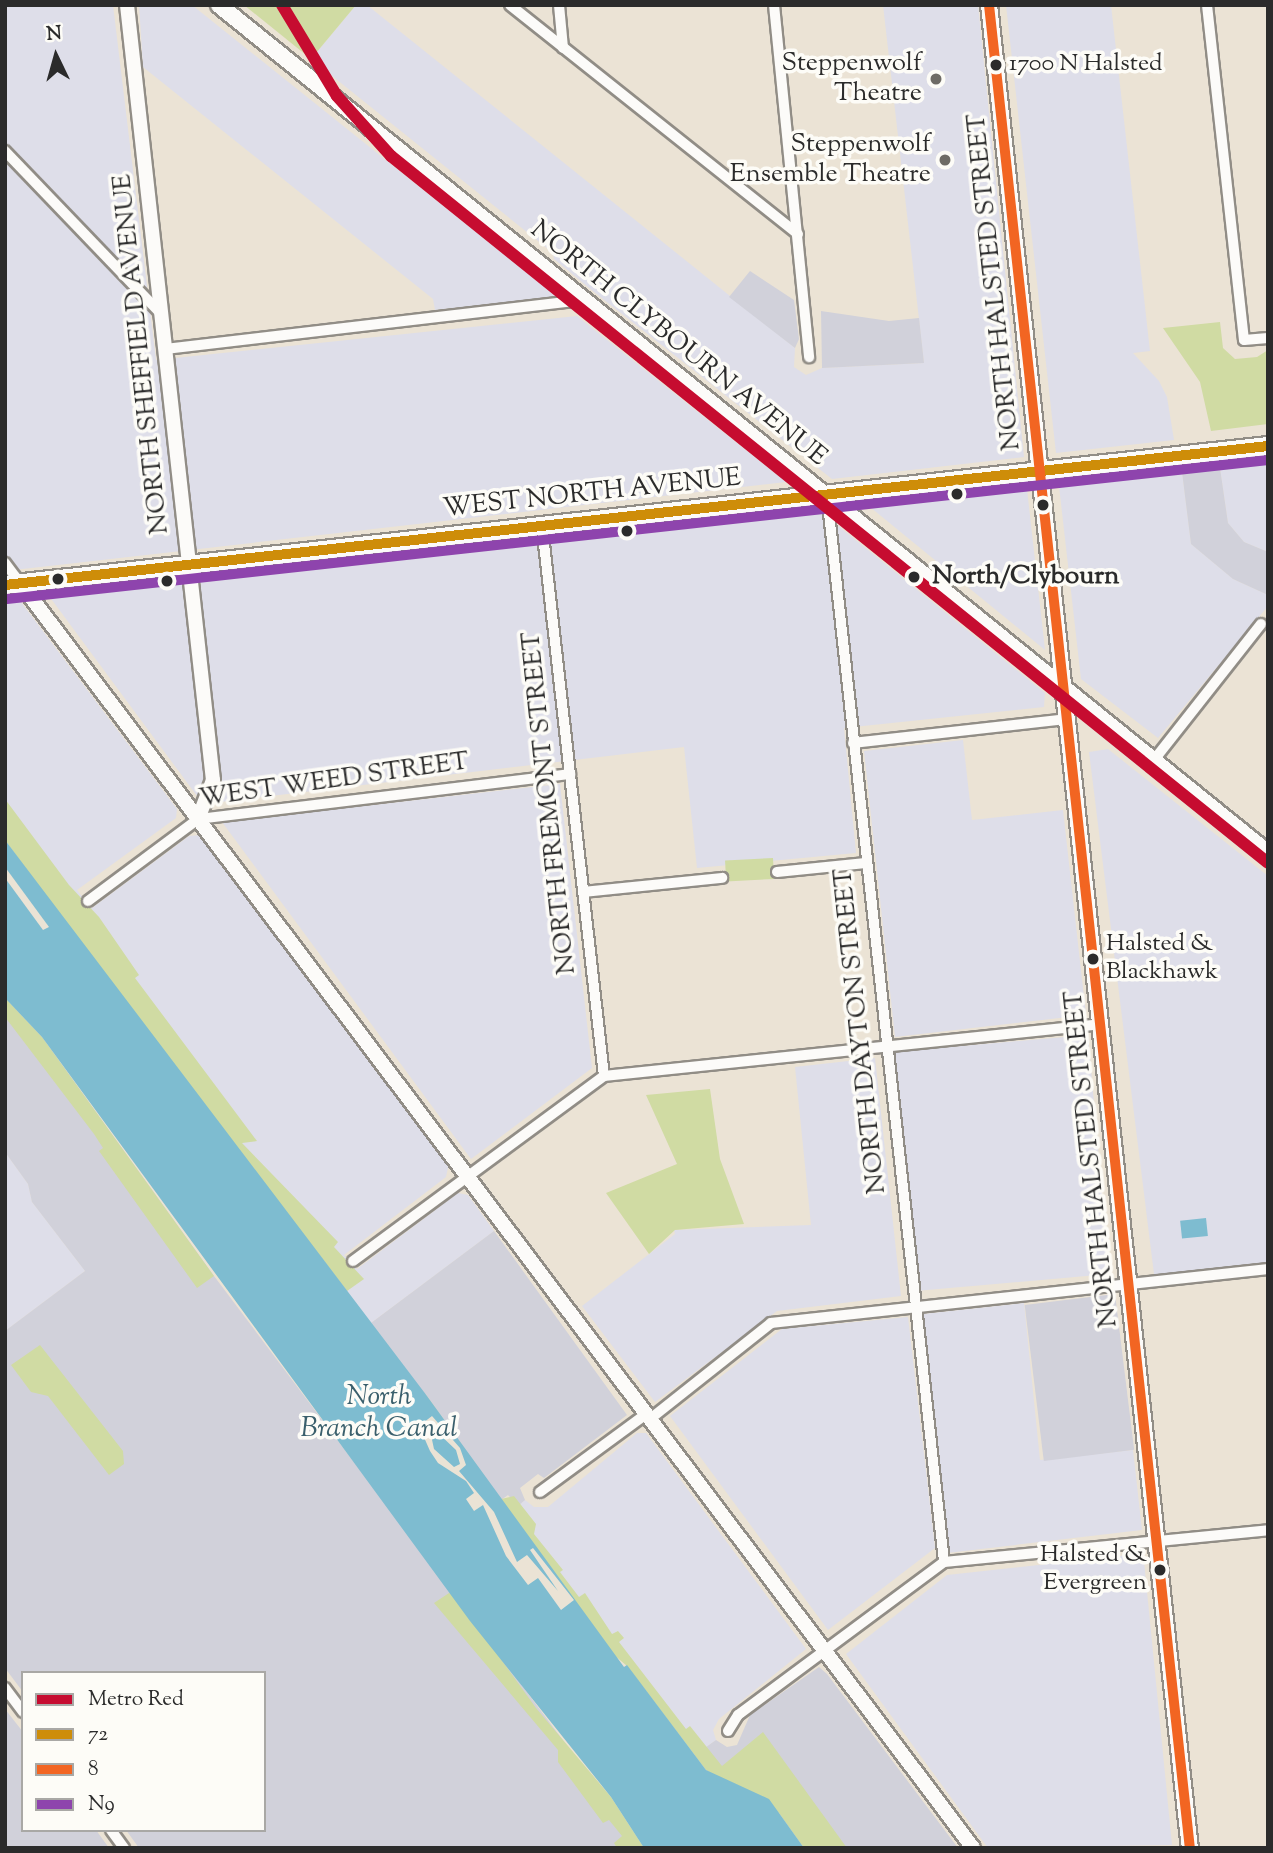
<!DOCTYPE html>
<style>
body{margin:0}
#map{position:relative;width:1273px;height:1853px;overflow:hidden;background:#ebe3d5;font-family:"Sorts Mill Goudy",serif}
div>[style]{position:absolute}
.built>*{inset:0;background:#dedee9;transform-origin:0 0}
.industrial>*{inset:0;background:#d1d1da;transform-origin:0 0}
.green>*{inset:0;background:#d0dba3;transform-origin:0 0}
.water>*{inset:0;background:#7ebcd0;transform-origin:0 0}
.pier>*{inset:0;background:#ebe3d5}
.roads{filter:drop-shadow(2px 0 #918d86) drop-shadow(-2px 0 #918d86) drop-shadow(0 2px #918d86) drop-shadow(0 -2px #918d86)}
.minor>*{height:10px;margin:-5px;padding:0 5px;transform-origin:5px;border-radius:5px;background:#fcfbf9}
.tertiary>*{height:14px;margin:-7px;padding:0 7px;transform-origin:7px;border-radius:7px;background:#fcfbf9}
.secondary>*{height:16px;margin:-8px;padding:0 8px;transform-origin:8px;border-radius:8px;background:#fcfbf9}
.primary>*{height:18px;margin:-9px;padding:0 9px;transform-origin:9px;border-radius:9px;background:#fcfbf9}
.bus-1>*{height:10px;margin:-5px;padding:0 5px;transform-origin:5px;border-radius:5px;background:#ce8d09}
.bus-2>*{height:10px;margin:-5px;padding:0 5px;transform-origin:5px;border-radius:5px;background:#f26522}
.bus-3>*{height:10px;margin:-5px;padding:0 5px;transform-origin:5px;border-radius:5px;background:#8e44ad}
.metro-1>*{height:12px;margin:-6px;padding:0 6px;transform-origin:6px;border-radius:6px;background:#c60c30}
.dots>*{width:19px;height:19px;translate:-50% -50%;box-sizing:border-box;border:4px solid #fdfcf7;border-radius:50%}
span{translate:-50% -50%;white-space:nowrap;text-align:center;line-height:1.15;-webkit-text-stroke:7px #fdfcf7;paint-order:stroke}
.bus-label{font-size:24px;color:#2b2b2b}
.left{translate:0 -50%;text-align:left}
.right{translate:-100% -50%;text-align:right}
.poi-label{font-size:26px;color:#2b2b2b}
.street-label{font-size:26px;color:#2b2b2b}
.stop-label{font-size:26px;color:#2b2b2b;font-weight:700}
.water-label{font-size:28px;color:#3a5f6c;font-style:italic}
.frame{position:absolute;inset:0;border:7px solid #2b2b2b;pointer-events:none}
.legend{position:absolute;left:21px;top:1671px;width:245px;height:161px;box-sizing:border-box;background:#fdfcf7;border:2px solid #a9a8a5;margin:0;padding:9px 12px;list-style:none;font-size:21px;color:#2b2b2b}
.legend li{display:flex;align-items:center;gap:14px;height:35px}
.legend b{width:35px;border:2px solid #a9a8a5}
.north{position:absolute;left:21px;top:21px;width:70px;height:70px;-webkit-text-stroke:5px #fdfcf7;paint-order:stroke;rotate:355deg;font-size:19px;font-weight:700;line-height:28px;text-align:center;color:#2b2b2b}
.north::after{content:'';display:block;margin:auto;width:24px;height:32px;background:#2b2b2b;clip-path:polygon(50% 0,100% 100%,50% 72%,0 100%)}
</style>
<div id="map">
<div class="built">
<div style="clip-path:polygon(5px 5px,113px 5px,156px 360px,577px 316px,786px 482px,5px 571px)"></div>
<div style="clip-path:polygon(139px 5px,192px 5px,557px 297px,435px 310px,433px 299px,143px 67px)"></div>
<div style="clip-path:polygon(356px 5px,367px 5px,795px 348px,794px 367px,806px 375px,822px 368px,924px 363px,883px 5px,978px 5px,1024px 457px,832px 479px,594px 292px,554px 259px,553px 253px,311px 59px)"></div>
<div style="clip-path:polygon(1006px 5px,1111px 5px,1150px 351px,1133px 353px,1159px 381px,1167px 397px,1174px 440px,1056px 453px)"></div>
<div style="clip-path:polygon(1268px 463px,1268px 552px,1244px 542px,1228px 523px,1220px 468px)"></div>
<div style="clip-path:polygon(1182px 472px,1191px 544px,1233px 579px,1268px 595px,1268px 606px,1158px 738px,1081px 679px,1059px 486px)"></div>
<div style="clip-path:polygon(1027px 489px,1045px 650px,870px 507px)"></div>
<div style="clip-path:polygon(821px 512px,1045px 693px,1044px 707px,844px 728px,856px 853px,697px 868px,684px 747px,203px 804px,49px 596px)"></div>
<div style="clip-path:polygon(5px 601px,21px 602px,177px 809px,176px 818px,77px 890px,85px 901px,92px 908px,189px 836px,202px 835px,449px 1163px,446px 1177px,344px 1255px,357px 1269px,458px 1193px,468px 1195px,494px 1231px,371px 1323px,5px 840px)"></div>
<div style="clip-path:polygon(963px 740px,972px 820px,1063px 810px,1086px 1015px,895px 1037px,864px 751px)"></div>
<div style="clip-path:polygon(1108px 749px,1268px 876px,1268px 1269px,1155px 1282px,1089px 752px)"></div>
<div style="clip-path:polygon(560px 784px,592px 1068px,471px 1159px,222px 822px)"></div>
<div style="left:1088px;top:1035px;width:240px;height:194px;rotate:85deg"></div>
<div style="clip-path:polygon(875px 1058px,901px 1296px,777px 1311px,655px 1402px,582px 1306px,675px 1234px,674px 1230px,811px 1225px,795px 1067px)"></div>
<div style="clip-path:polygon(5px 1152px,28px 1184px,32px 1202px,85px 1271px,5px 1331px)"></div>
<div style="clip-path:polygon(1024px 1303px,1040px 1460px,1133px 1450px,1142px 1530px,947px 1553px,923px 1314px)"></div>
<div style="clip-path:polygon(908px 1317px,935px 1548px,828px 1630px,670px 1416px,782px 1329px)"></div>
<div style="clip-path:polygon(637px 1433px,646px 1433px,806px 1649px,719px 1719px,713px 1730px,716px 1740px,695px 1755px,534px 1547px,531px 1523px,518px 1506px,525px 1500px,534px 1507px,548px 1507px)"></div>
<div style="clip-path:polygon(1129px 1555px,1144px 1561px,1172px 1845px,988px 1848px,846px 1654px,947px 1575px)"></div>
</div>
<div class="industrial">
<div style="clip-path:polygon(750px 271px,794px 300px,799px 339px,795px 348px,729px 297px)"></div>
<div style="clip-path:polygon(821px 311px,889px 321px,919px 318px,924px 363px,822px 368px)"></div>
<div style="clip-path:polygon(1220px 468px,1228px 523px,1244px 542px,1268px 552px,1268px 595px,1233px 579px,1191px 544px,1182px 472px)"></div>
<div style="clip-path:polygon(5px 998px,42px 1037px,214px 1276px,644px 1848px,139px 1848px,126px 1830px,264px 1830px,264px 1673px,23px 1673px,23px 1692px,5px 1668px,5px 1331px,85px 1271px,32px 1202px,28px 1184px,5px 1152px)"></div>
<div style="clip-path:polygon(494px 1231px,627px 1415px,544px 1478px,538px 1474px,520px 1488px,525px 1500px,518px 1506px,508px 1495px,501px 1500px,371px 1323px)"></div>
<div style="left:1115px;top:1294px;width:157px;height:91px;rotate:83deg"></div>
<div style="clip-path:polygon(819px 1667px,827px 1674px,958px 1848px,804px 1848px,779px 1813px,706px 1770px,695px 1755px,716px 1740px,727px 1747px,737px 1745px,750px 1715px)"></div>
<div style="clip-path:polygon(5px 1709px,23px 1732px,23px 1830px,96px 1830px,109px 1848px,5px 1848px)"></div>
</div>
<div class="green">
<div style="clip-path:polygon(244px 5px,356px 5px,311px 59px)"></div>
<div style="clip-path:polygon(1220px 322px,1223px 348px,1235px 359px,1257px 357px,1268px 350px,1268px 424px,1211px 431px,1200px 382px,1163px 328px)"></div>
<div style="clip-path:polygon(5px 799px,69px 885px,99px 917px,139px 975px,135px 978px,257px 1141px,242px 1143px,338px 1242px,334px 1247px,364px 1279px,347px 1291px,317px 1252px,267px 1206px,263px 1182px,190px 1087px,177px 1081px,154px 1041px,141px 1035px,117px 992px,103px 986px,91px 958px,5px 840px)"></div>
<div style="left:773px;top:858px;width:21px;height:48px;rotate:87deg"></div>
<div style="clip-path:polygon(5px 998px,42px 1037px,214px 1276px,197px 1288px,99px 1151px,103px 1148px,94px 1134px,5px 1017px)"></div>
<div style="clip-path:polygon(710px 1089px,720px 1159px,744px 1224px,675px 1230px,649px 1254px,606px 1193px,677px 1164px,646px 1095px)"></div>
<div style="clip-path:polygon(40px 1345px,123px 1451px,124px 1464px,109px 1475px,48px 1396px,31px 1392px,11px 1365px)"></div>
<div style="clip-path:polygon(424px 1392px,501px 1499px,514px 1496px,536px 1524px,534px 1534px,563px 1570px,560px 1572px,579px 1597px,585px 1593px,612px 1634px,618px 1631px,624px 1638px,619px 1642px,686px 1729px,690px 1726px,722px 1766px,763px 1732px,847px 1848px,804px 1848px,779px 1813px,706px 1770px,627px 1666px,561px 1610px)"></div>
<div style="clip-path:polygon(452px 1591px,536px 1708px,611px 1797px,644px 1848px,617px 1848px,614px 1843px,622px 1836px,609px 1820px,603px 1823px,558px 1762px,558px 1750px,434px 1603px)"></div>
</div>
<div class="water">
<div style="clip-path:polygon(5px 840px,424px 1392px,624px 1667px,627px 1665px,706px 1770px,769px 1799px,804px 1848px,644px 1848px,611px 1797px,470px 1621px,42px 1037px,5px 998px)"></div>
<div style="left:1206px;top:1218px;width:18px;height:26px;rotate:84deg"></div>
</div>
<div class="pier">
<div style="clip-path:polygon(5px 867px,49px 927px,43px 930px,5px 878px)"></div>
<div style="clip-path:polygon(evenodd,432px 1416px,460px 1448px,466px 1465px,459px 1471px,494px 1512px,517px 1562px,527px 1555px,558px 1591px,530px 1550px,533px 1548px,574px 1600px,561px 1610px,538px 1578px,528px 1585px,506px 1556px,483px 1505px,474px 1511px,466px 1499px,474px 1493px,466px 1481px,438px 1463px,430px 1451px,419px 1426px,432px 1416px,436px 1431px,456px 1450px,460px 1464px,454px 1467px,434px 1449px,431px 1435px,436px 1431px)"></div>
</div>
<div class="roads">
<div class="minor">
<div style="left:510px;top:5px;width:368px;rotate:38.5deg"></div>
<div style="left:559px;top:5px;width:43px;rotate:84.7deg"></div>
<div style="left:774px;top:5px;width:354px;rotate:84.3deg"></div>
<div style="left:1207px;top:5px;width:337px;rotate:83.7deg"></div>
<div style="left:1244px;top:340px;width:24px;rotate:-5deg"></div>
<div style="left:5px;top:151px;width:227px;rotate:46.2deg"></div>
<div style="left:166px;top:349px;width:421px;rotate:-6.7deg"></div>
<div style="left:827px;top:495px;width:1073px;rotate:83.74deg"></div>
<div style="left:542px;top:526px;width:553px;rotate:83.57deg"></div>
<div style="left:5px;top:563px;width:26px;rotate:53deg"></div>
<div style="left:853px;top:743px;width:216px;rotate:-6.4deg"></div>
<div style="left:1154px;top:760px;width:173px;rotate:-51.8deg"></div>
<div style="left:777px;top:872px;width:89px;rotate:-5.8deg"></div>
<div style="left:583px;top:892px;width:140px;rotate:-5.8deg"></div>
<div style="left:88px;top:901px;width:137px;rotate:-36.7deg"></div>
<div style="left:198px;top:819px;width:375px;rotate:-6.9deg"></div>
<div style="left:353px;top:1261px;width:312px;rotate:-36.4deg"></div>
<div style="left:604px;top:1076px;width:501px;rotate:-5.96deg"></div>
<div style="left:650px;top:1419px;width:154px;rotate:-38.4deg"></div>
<div style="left:771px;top:1323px;width:500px;rotate:-6.2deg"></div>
<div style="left:540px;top:1492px;width:132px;rotate:-36.3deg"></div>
<div style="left:5px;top:1688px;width:30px;rotate:53deg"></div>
<div style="left:728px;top:1731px;width:19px;rotate:-58deg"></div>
<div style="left:738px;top:1715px;width:257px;rotate:-36.6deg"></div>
<div style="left:944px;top:1562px;width:326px;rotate:-5.6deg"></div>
<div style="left:111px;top:1830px;width:22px;rotate:54deg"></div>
</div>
<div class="tertiary">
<div style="left:127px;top:5px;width:780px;rotate:83.67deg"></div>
<div style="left:213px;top:780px;width:42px;rotate:111deg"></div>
<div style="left:21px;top:584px;width:1582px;rotate:53.01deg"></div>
</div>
<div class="secondary">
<div style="left:219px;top:5px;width:1349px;rotate:38.95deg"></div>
<div style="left:989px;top:5px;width:1854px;rotate:83.78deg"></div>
</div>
<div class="primary">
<div style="left:5px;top:585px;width:1271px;rotate:-6.28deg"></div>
</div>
</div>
<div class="bus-1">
<div style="left:5px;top:585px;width:1271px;rotate:-6.28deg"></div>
</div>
<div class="bus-2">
<div style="left:989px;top:5px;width:1854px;rotate:83.78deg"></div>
</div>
<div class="bus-3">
<div style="left:7px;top:599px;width:1269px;rotate:-6.29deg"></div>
</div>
<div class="metro-1">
<div style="left:282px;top:5px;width:106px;rotate:58.9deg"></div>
<div style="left:337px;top:96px;width:81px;rotate:48deg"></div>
<div style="left:391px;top:156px;width:1126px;rotate:38.87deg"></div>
</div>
<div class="dots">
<div style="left:996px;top:65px;background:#2b2b2b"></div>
<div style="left:936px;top:79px;background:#6e6b66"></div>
<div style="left:945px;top:160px;background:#6e6b66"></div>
<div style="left:957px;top:494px;background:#2b2b2b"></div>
<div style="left:1043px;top:505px;background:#2b2b2b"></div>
<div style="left:627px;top:531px;background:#2b2b2b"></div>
<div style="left:914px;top:577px;background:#2b2b2b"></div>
<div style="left:58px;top:579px;background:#2b2b2b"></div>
<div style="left:167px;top:581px;background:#2b2b2b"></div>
<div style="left:1093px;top:959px;background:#2b2b2b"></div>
<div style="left:1160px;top:1570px;background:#2b2b2b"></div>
</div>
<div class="bus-label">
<span class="left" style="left:1009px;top:65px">1700 N Halsted</span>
<span class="left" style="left:1106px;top:959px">Halsted &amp;<br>Blackhawk</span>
<span class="right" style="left:1147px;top:1570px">Halsted &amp;<br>Evergreen</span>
</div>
<div class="poi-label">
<span class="right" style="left:922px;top:79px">Steppenwolf<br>Theatre</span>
<span class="right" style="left:931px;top:160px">Steppenwolf<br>Ensemble Theatre</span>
</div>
<div class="street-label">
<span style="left:995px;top:282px;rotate:-96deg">NORTH HALSTED STREET</span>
<span style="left:678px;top:344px;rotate:39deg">NORTH CLYBOURN AVENUE</span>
<span style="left:142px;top:354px;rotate:-96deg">NORTH SHEFFIELD AVENUE</span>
<span style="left:592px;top:494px;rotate:-6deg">WEST NORTH AVENUE</span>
<span style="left:334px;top:781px;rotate:-8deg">WEST WEED STREET</span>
<span style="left:550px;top:803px;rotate:-96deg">NORTH FREMONT STREET</span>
<span style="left:861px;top:1031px;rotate:-96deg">NORTH DAYTON STREET</span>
<span style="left:1092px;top:1159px;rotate:-96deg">NORTH HALSTED STREET</span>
</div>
<div class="stop-label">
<span class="left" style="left:932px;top:577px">North/Clybourn</span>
</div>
<div class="water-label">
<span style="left:379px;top:1413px">North<br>Branch Canal</span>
</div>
<div class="frame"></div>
<ul class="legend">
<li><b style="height:9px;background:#c60c30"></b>Metro Red</li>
<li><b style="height:9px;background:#ce8d09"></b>72</li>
<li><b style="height:9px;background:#f26522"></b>8</li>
<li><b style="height:9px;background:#8e44ad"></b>N9</li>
</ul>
<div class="north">N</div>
</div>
